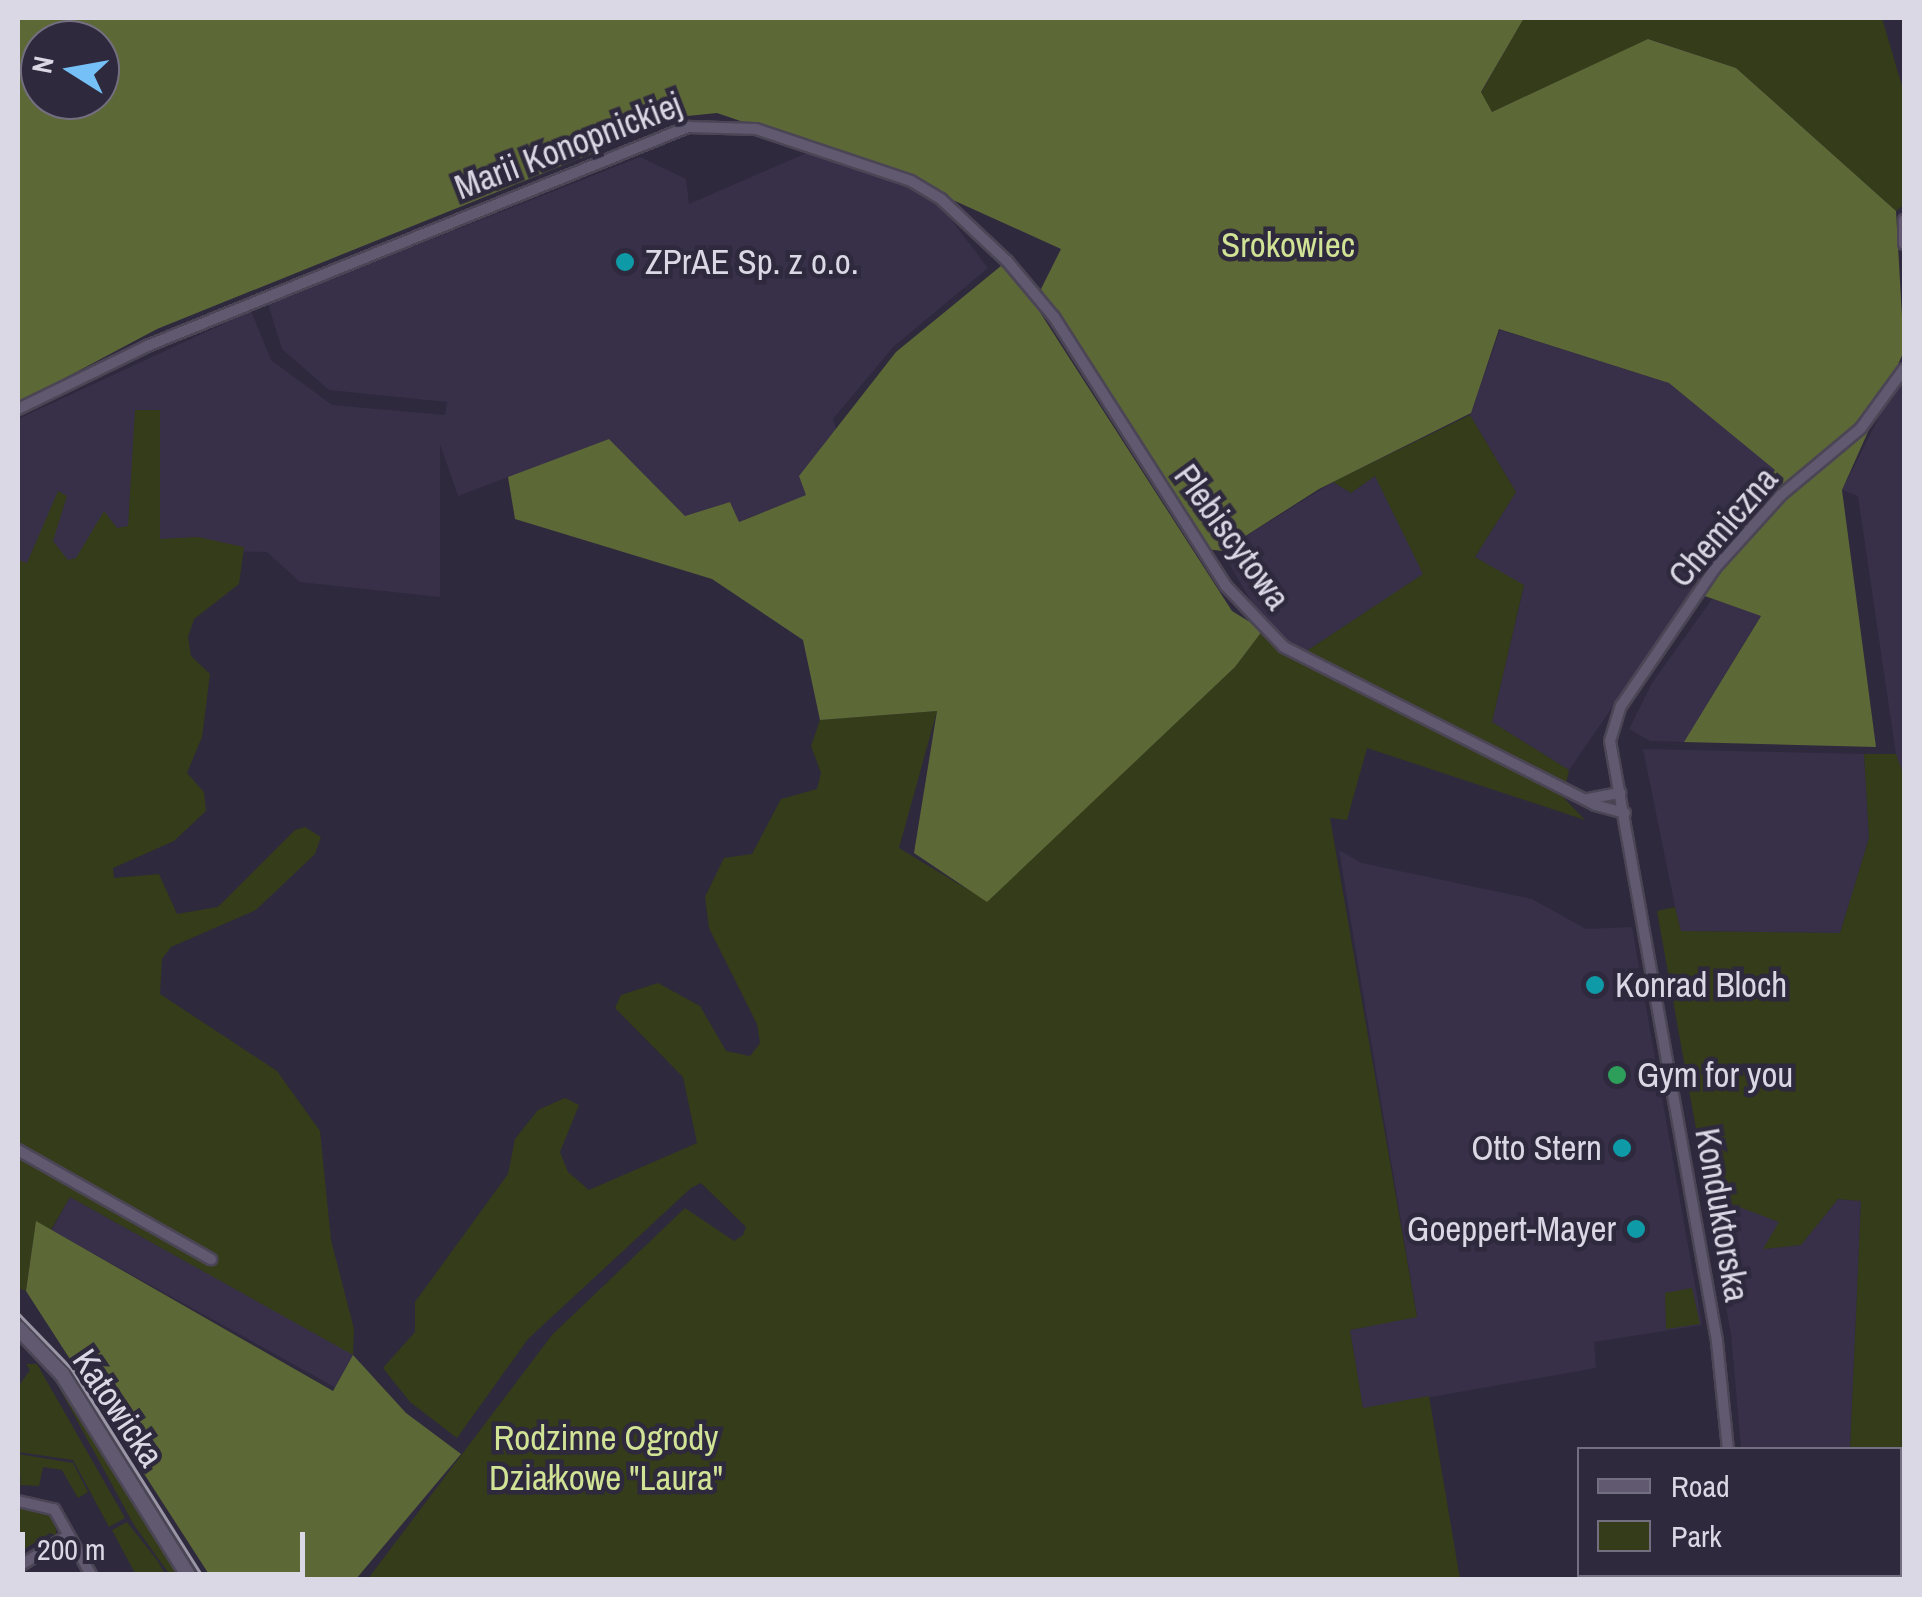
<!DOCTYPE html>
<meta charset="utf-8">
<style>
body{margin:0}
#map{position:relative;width:1922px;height:1597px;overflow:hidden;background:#2f293d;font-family:"Archivo Narrow",sans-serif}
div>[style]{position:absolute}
.built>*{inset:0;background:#382f49;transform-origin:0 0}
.green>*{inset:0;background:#343c19}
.forest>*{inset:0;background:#5d6837}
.roads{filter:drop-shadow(2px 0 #4b4555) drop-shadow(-2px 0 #4b4555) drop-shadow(0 2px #4b4555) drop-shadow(0 -2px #4b4555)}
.minor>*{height:10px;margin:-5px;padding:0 5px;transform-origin:5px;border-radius:5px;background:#605970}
.secondary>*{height:14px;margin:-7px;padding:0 7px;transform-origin:7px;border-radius:7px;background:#605970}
.tram>*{height:2.5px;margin:-1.25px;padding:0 1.25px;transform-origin:1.25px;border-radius:1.25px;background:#9a96a6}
.dots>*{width:28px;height:28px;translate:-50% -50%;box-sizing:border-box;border:5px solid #2f293d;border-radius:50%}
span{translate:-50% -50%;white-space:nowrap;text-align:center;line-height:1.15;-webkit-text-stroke:9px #2f293d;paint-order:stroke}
.street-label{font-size:35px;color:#dbd8e5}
.park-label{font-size:35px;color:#d1e395}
.poi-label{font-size:35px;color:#dbd8e5}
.left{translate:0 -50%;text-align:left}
.right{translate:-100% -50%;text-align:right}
.frame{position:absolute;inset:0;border:20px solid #dbd8e5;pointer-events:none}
.legend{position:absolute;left:1577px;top:1447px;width:325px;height:130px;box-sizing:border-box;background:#2f293d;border:2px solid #746f80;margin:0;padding:12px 18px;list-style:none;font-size:30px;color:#dbd8e5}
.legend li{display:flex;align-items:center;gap:20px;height:50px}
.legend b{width:50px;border:2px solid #746f80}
.north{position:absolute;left:20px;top:20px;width:100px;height:100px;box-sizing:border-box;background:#2f293d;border:2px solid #746f80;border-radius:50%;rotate:281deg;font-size:28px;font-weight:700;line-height:40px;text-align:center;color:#dbd8e5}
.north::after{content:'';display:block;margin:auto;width:35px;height:45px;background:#75c0f6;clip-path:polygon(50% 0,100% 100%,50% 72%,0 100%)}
.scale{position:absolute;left:20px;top:1532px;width:285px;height:45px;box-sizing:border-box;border:5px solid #dbd8e5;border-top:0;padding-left:12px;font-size:30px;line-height:35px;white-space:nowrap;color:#dbd8e5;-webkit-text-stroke:8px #2f293d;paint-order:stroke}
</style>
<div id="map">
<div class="built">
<div style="clip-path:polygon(809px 152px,907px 187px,943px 209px,988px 268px,893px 347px,833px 419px,836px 429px,800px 476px,807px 495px,738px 522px,730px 502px,685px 516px,609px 439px,458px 496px,440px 444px,440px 597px,300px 582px,267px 552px,159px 550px,18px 621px,18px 419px,251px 311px,271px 360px,332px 405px,445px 415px,447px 402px,329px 390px,282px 349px,268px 304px,640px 157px,686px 179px,689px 204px)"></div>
<div style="clip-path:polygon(1500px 330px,1669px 383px,1776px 470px,1569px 770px,1492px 722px,1524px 586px,1475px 557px,1516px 492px,1470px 415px)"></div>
<div style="clip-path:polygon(1904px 368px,1904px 776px,1899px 775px,1858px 496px,1842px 490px)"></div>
<div style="clip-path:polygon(1375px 476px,1424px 574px,1302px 654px,1264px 624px,1222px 551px,1333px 482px,1351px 493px)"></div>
<div style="clip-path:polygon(1712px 599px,1761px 615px,1684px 742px,1650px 741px,1629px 729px,1652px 683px)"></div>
<div style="clip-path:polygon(1643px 749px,1864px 754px,1869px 838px,1840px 933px,1680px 931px)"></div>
<div style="clip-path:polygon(1339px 850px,1362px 863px,1532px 899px,1586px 929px,1632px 927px,1702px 1325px,1594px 1342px,1596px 1368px,1363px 1409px,1350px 1330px,1417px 1316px)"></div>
<div style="left:70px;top:1197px;width:324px;height:38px;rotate:29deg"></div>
<div style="clip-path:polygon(1838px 1199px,1861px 1201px,1850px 1449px,1741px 1449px,1731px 1333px,1706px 1209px,1726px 1201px,1780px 1222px,1765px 1249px,1801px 1245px)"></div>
</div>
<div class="green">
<div style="clip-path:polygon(1524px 18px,1882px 18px,1904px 93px,1904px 205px,1896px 211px,1736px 68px,1649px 39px,1492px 112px,1481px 93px)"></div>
<div style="clip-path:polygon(135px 410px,160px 410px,160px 539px,198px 537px,244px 547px,239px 584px,194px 619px,188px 637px,191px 656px,210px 674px,202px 737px,187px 773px,204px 792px,206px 811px,174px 841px,113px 868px,114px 878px,159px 874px,177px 914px,218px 907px,295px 830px,305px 827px,321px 837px,315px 854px,256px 910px,171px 947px,162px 959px,160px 994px,277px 1071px,320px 1131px,331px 1240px,354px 1329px,353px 1355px,70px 1197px,51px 1230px,36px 1222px,26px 1291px,18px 1288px,18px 1158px,42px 1172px,46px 1159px,18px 1142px,18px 560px,27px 563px,58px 491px,67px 496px,53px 541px,68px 560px,76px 558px,104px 511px,117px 528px,128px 526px)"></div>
<div style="clip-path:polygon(1470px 415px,1516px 492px,1475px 557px,1524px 585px,1492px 722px,1569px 770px,1563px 797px,1585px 820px,1367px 748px,1347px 820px,1330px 818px,1417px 1317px,1350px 1330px,1363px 1408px,1429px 1396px,1460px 1579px,367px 1580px,552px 1335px,685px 1208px,734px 1241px,743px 1235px,746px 1227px,701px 1183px,691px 1188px,528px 1339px,457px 1438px,410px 1402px,383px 1368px,415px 1332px,415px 1302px,508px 1174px,515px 1139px,538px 1110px,565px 1098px,579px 1105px,560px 1152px,568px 1172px,589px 1190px,697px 1143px,683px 1077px,615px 1008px,621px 995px,658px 983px,700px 1006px,726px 1051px,750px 1056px,760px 1043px,757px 1024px,709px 928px,705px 897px,724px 858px,752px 854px,781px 799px,817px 789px,821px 773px,811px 746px,820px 720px,937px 711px,899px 848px,987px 901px,1235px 667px,1263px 630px,1302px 654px,1423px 574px,1375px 476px,1351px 493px,1333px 482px)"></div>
<div style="clip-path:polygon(1864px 754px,1896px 754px,1904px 776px,1904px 1480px,1900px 1450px,1850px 1449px,1861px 1201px,1838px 1199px,1801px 1245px,1763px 1249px,1779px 1222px,1726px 1202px,1710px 1207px,1657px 911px,1675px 907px,1681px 931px,1840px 933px,1869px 838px)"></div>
<div style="clip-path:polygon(1692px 1288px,1700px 1324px,1666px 1329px,1665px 1293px)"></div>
<div style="clip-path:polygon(26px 1364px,37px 1364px,125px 1518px,109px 1527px,73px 1460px,18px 1452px,18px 1387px,30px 1370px)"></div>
<div style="clip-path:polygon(56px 1382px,75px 1410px,180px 1579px,173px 1579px,134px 1525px)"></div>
<div style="clip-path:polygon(18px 1454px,73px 1463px,88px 1492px,78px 1498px,62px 1470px,43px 1467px,39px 1486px,20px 1485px,21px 1475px,18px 1484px)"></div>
<div style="clip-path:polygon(18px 1503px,53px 1512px,57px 1536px,50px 1533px,18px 1553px)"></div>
<div style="clip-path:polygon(127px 1522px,157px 1560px,168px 1579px,138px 1579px,112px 1530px)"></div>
</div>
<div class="forest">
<div style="clip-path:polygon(evenodd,18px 18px,1524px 18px,1481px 92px,1492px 112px,1648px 39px,1736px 68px,1896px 211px,1904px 351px,1842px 490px,1876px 747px,1684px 742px,1761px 616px,1702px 595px,1775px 470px,1669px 383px,1499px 329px,1471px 413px,1319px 489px,1222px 551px,1207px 549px,1041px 289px,1061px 249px,891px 172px,717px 113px,667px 118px,641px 128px,611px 146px,157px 329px,18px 403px,18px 18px,40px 40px,100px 40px,100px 100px,40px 100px,40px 40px)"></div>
<div style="clip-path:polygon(1007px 261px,1232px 611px,1263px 630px,1235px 667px,987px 902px,914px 853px,937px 711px,820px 720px,803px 640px,712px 579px,515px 519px,508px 477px,609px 439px,685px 516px,730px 502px,739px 522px,806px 495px,799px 476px,896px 352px)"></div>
<div style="clip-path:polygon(36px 1221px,333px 1391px,353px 1355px,406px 1413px,461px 1454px,356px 1579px,212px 1579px,26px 1291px)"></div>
</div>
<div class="roads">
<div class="minor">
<div style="left:1904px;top:220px;width:24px;rotate:90deg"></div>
<div style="left:18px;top:409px;width:144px;rotate:-26deg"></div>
<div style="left:147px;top:346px;width:584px;rotate:-22.04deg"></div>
<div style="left:688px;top:127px;width:68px;rotate:1.7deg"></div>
<div style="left:756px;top:129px;width:163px;rotate:18.5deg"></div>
<div style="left:911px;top:181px;width:35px;rotate:31deg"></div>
<div style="left:941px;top:199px;width:91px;rotate:43.2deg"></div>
<div style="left:1007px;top:261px;width:73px;rotate:50deg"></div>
<div style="left:1054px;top:317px;width:319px;rotate:57.4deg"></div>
<div style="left:1226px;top:586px;width:84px;rotate:46.4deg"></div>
<div style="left:1284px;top:647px;width:349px;rotate:26.9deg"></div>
<div style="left:1595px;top:805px;width:31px;rotate:15deg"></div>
<div style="left:1588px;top:799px;width:33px;rotate:-11deg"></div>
<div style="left:18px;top:1150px;width:222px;rotate:29.5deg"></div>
<div style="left:1728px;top:1450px;width:110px;rotate:-95.8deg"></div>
<div style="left:1717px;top:1341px;width:609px;rotate:-100.11deg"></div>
<div style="left:1610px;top:741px;width:37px;rotate:-73deg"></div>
<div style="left:1621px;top:706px;width:167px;rotate:-55.7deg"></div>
<div style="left:1715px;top:568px;width:98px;rotate:-47.9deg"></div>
<div style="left:1781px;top:495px;width:104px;rotate:-39.9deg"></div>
<div style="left:1861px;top:428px;width:73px;rotate:-53.9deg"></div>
<div style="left:18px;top:1501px;width:37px;rotate:13deg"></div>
<div style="left:54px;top:1509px;width:81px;rotate:60.6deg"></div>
<div style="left:18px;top:1567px;width:60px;rotate:-32.1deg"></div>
<div style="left:1738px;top:1574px;width:6px;rotate:72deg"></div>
</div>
<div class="secondary">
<div style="left:18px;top:1328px;width:64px;rotate:46.3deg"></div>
<div style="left:62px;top:1374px;width:243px;rotate:57.9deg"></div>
</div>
</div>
<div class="tram">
<div style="left:18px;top:1313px;width:78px;rotate:46deg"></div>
<div style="left:72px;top:1369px;width:249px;rotate:57.8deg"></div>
</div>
<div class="dots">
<div style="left:625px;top:262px;background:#0f9aa8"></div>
<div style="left:1595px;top:985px;background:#0f9aa8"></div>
<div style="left:1617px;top:1075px;background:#2e9e5b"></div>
<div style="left:1622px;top:1148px;background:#0f9aa8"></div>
<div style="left:1636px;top:1229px;background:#0f9aa8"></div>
</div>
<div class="street-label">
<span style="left:568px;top:146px;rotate:-21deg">Marii Konopnickiej</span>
<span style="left:1723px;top:527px;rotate:-49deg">Chemiczna</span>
<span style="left:1232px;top:537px;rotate:54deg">Plebiscytowa</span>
<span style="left:1722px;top:1215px;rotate:80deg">Konduktorska</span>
<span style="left:118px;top:1408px;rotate:56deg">Katowicka</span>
</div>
<div class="park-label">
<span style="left:1288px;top:245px">Srokowiec</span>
<span style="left:606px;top:1458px">Rodzinne Ogrody<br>Działkowe "Laura"</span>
</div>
<div class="poi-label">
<span class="left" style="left:645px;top:262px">ZPrAE Sp. z o.o.</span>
<span class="left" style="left:1615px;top:985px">Konrad Bloch</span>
<span class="left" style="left:1637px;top:1075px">Gym for you</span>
<span class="right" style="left:1602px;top:1148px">Otto Stern</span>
<span class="right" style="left:1616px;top:1229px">Goeppert-Mayer</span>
</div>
<div class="frame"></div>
<ul class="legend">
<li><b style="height:12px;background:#605970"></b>Road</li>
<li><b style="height:28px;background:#343c19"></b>Park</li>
</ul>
<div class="north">N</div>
<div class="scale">200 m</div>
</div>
